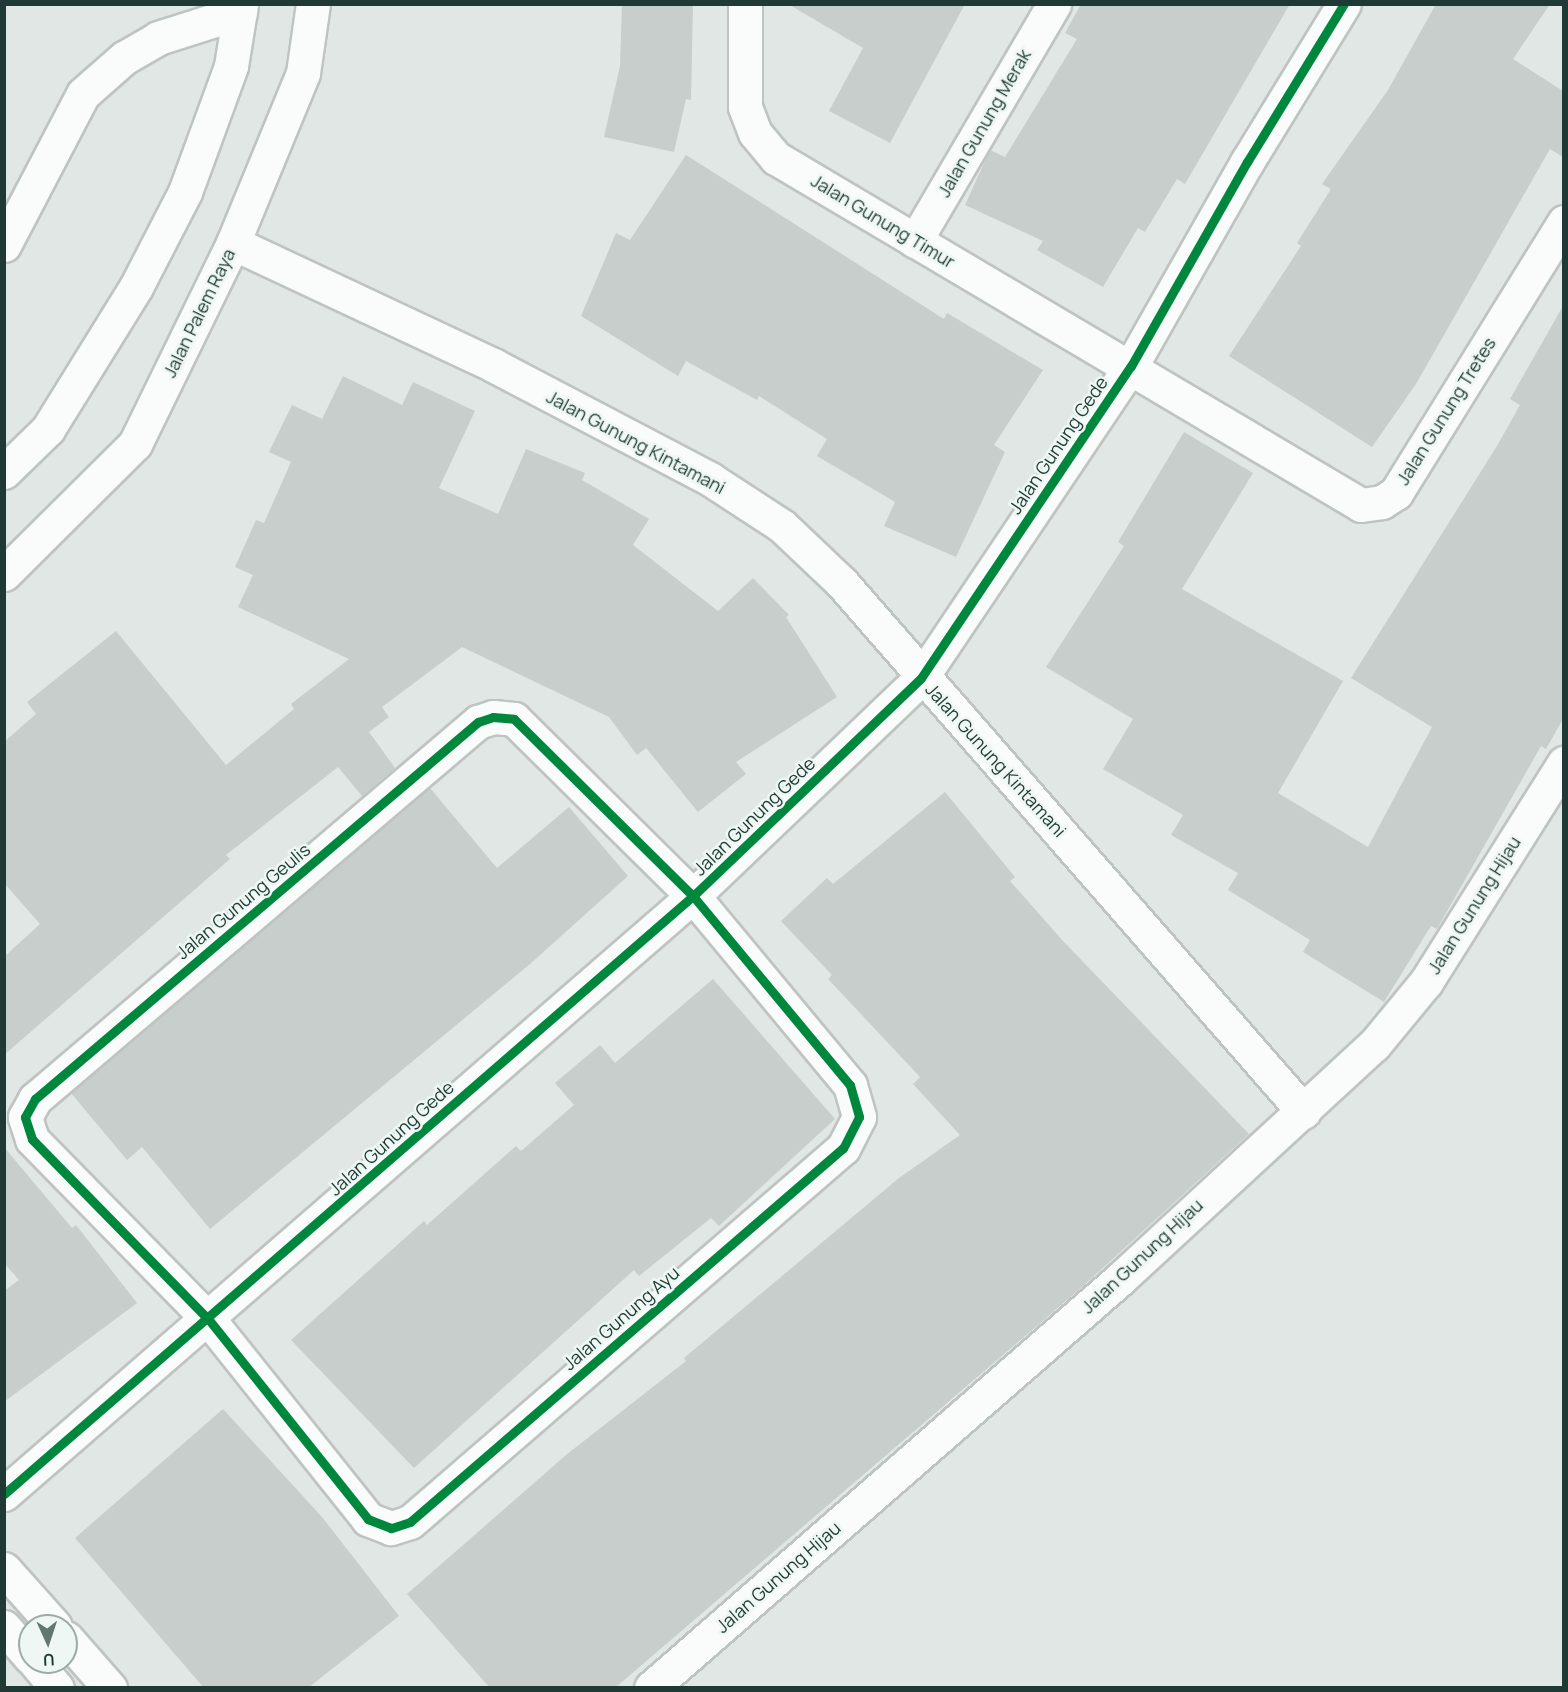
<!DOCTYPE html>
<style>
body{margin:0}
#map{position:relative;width:1568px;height:1692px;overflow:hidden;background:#e1e7e4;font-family:Manrope,sans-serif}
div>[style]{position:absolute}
.building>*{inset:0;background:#c8cecc}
.roads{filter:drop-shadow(2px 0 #bec4c1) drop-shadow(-2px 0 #bec4c1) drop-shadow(0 2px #bec4c1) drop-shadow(0 -2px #bec4c1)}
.minor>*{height:33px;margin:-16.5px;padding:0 16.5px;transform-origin:16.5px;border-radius:16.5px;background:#fafbfb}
.cycleway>*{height:9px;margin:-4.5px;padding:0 4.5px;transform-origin:4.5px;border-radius:4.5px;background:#00873e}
span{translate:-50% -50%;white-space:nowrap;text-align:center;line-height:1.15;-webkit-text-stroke:5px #eef7f3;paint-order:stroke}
.street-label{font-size:18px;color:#1f3a34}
.frame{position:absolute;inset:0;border:6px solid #1f3a34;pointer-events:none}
.north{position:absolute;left:18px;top:1614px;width:60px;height:60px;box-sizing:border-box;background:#eef7f3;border:2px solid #9baba7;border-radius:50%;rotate:177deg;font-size:16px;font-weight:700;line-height:24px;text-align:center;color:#1f3a34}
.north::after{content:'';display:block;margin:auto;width:21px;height:27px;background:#637772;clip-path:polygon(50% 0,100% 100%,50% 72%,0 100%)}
</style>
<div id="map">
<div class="building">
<div style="clip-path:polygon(622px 4px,693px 4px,691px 100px,686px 99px,674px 152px,604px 137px,620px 66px)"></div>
<div style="clip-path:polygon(788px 4px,965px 4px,890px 143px,829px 111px,863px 48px)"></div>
<div style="clip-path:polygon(1081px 4px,1290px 4px,1185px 184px,1177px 179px,1145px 232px,1138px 228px,1103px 287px,1037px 250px,1043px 241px,965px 205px,990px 150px,1005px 157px,1077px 39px,1065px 33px)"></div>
<div style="clip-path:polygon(1436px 4px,1550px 4px,1513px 59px,1563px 91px,1563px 157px,1550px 149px,1416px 384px,1372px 447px,1229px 356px,1301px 246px,1297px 243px,1331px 189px,1322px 184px,1388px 90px)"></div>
<div style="clip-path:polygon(686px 155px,944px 319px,947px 313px,1043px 370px,994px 445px,1005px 452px,956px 557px,884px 526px,895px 502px,817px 456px,827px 439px,759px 396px,757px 400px,686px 361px,678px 376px,581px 316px,616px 233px,630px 240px)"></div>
<div style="clip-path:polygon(1563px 306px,1563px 719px,1546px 749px,1541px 746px,1437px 929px,1431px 926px,1384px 1002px,1303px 952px,1310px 940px,1228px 890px,1238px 873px,1171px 835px,1183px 815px,1103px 769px,1133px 719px,1046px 667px,1124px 546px,1118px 542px,1184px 432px,1253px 473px,1182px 589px,1343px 681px,1278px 793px,1368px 847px,1432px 727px,1351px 678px,1497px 446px,1520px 405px,1510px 399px)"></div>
<div style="clip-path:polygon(343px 376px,402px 405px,413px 382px,475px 411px,439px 488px,498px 514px,526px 449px,585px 473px,582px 480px,649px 519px,633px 545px,718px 611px,753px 578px,789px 615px,786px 617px,837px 697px,736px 762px,746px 774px,698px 812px,646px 748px,637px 755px,609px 717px,462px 647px,382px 707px,389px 717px,369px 732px,395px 768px,362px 796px,338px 767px,226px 855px,230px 859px,4px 1055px,4px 957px,40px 924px,4px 883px,4px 742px,36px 714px,27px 702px,116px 631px,226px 765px,294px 709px,291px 704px,349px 659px,238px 607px,253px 575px,235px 567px,256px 520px,264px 523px,291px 462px,269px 452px,292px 405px,322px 419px)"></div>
<div style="clip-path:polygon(430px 788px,497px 868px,569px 807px,628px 876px,530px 964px,210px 1229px,142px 1147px,127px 1160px,71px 1093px)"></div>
<div style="clip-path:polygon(945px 792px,1015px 877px,1010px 881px,1063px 941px,1249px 1134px,1082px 1287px,615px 1688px,490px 1688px,407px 1594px,566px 1455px,686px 1361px,684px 1358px,899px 1178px,960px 1135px,913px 1084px,920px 1077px,828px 979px,832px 975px,781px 921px,827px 878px,833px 884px)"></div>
<div style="clip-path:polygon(713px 979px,835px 1119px,719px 1226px,711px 1218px,639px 1276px,634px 1270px,414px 1468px,291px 1340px,424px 1221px,427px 1225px,516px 1146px,521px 1151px,574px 1105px,555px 1083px,600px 1045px,615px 1063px)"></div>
<div style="clip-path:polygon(4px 1147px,72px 1228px,76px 1225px,137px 1303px,4px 1402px,4px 1291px,19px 1280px,4px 1263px)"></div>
<div style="clip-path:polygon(223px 1409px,322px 1517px,399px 1616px,308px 1688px,204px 1688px,75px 1538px)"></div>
</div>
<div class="roads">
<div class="minor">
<div style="left:745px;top:4px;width:103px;rotate:90deg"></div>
<div style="left:745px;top:107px;width:28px;rotate:69deg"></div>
<div style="left:755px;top:133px;width:33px;rotate:50deg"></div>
<div style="left:776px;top:158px;width:680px;rotate:30.67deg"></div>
<div style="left:1361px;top:505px;width:21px;rotate:-8deg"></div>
<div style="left:1382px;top:502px;width:17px;rotate:-33deg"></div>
<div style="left:1396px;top:493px;width:319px;rotate:-58.2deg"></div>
<div style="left:915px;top:241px;width:275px;rotate:-59.6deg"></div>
<div style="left:233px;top:243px;width:289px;rotate:25.1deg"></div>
<div style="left:495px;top:366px;width:243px;rotate:27.7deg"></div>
<div style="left:710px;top:479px;width:86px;rotate:33.1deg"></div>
<div style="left:782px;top:526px;width:83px;rotate:43.5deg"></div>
<div style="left:842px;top:583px;width:702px;rotate:48.87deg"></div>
<div style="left:4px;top:245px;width:170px;rotate:-62.4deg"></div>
<div style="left:83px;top:94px;width:55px;rotate:-41.3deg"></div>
<div style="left:124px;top:58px;width:39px;rotate:-30deg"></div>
<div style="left:158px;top:38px;width:86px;rotate:-17.6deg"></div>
<div style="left:4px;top:472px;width:62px;rotate:-44.3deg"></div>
<div style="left:48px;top:429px;width:167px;rotate:-58.2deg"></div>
<div style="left:136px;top:287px;width:107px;rotate:-62.7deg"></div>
<div style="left:185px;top:192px;width:134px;rotate:-69.9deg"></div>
<div style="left:231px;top:66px;width:63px;rotate:-80.8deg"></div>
<div style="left:4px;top:574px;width:185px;rotate:-44.8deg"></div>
<div style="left:135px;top:444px;width:224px;rotate:-64deg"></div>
<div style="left:233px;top:243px;width:184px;rotate:-67.6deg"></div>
<div style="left:303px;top:73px;width:70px;rotate:-81.8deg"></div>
<div style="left:493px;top:717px;width:21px;rotate:5deg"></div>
<div style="left:514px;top:719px;width:252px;rotate:44.7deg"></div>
<div style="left:693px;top:896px;width:246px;rotate:50.3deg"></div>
<div style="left:850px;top:1085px;width:33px;rotate:74deg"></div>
<div style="left:859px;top:1117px;width:35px;rotate:117deg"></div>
<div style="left:843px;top:1148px;width:572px;rotate:139.18deg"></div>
<div style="left:410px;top:1522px;width:20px;rotate:162deg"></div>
<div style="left:391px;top:1528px;width:25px;rotate:-159deg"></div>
<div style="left:368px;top:1519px;width:255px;rotate:-128.6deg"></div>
<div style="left:209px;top:1320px;width:253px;rotate:-134.4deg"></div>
<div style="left:32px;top:1139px;width:23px;rotate:-108deg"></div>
<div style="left:25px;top:1117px;width:21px;rotate:-61deg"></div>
<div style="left:35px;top:1099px;width:582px;rotate:-40.4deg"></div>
<div style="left:478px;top:722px;width:16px;rotate:-18deg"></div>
<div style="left:4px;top:1494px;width:912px;rotate:-40.96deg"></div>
<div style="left:693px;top:896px;width:315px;rotate:-43.7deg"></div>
<div style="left:921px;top:678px;width:376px;rotate:-56.1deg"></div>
<div style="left:1131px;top:366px;width:235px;rotate:-60.4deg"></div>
<div style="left:1247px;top:162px;width:185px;rotate:-58.5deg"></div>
<div style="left:4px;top:1569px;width:76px;rotate:48.2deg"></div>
<div style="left:4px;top:1627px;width:40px;rotate:49deg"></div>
<div style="left:66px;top:1638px;width:67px;rotate:48.7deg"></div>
<div style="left:35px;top:1662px;width:34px;rotate:50deg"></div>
<div style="left:651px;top:1688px;width:622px;rotate:-41.09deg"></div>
<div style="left:1120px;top:1279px;width:345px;rotate:-42.7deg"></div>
<div style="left:1374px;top:1045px;width:82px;rotate:-50.5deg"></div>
<div style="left:1426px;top:982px;width:259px;rotate:-57.8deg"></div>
</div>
</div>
<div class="cycleway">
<div style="left:493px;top:717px;width:21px;rotate:5deg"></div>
<div style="left:514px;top:719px;width:252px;rotate:44.7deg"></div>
<div style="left:693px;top:896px;width:246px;rotate:50.3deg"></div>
<div style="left:850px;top:1085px;width:33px;rotate:74deg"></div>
<div style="left:859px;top:1117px;width:35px;rotate:117deg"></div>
<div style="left:843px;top:1148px;width:572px;rotate:139.18deg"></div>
<div style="left:410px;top:1522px;width:20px;rotate:162deg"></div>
<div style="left:391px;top:1528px;width:25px;rotate:-159deg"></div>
<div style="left:368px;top:1519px;width:255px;rotate:-128.6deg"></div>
<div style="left:209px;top:1320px;width:253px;rotate:-134.4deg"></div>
<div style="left:32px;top:1139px;width:23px;rotate:-108deg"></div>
<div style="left:25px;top:1117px;width:21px;rotate:-61deg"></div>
<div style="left:35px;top:1099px;width:582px;rotate:-40.4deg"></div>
<div style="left:478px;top:722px;width:16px;rotate:-18deg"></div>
<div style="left:4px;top:1494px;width:912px;rotate:-40.96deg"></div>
<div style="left:693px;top:896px;width:315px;rotate:-43.7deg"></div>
<div style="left:921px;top:678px;width:376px;rotate:-56.1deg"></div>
<div style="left:1131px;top:366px;width:235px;rotate:-60.4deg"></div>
<div style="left:1247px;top:162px;width:185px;rotate:-58.5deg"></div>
</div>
<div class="street-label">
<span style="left:984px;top:123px;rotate:-60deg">Jalan Gunung Merak</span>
<span style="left:883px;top:221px;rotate:31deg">Jalan Gunung Timur</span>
<span style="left:199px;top:313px;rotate:-64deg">Jalan Palem Raya</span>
<span style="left:1446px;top:411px;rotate:-58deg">Jalan Gunung Tretes</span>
<span style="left:636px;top:442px;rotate:28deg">Jalan Gunung Kintamani</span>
<span style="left:1058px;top:445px;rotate:-56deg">Jalan Gunung Gede</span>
<span style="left:996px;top:760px;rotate:48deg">Jalan Gunung Kintamani</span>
<span style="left:754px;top:816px;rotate:-44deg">Jalan Gunung Gede</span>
<span style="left:243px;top:901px;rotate:-40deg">Jalan Gunung Geulis</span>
<span style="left:1474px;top:905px;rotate:-58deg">Jalan Gunung Hijau</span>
<span style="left:391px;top:1138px;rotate:-42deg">Jalan Gunung Gede</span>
<span style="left:1142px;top:1256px;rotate:-43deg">Jalan Gunung Hijau</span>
<span style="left:621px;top:1318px;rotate:-41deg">Jalan Gunung Ayu</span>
<span style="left:778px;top:1577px;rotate:-41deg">Jalan Gunung Hijau</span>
</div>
<div class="frame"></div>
<div class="north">U</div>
</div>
